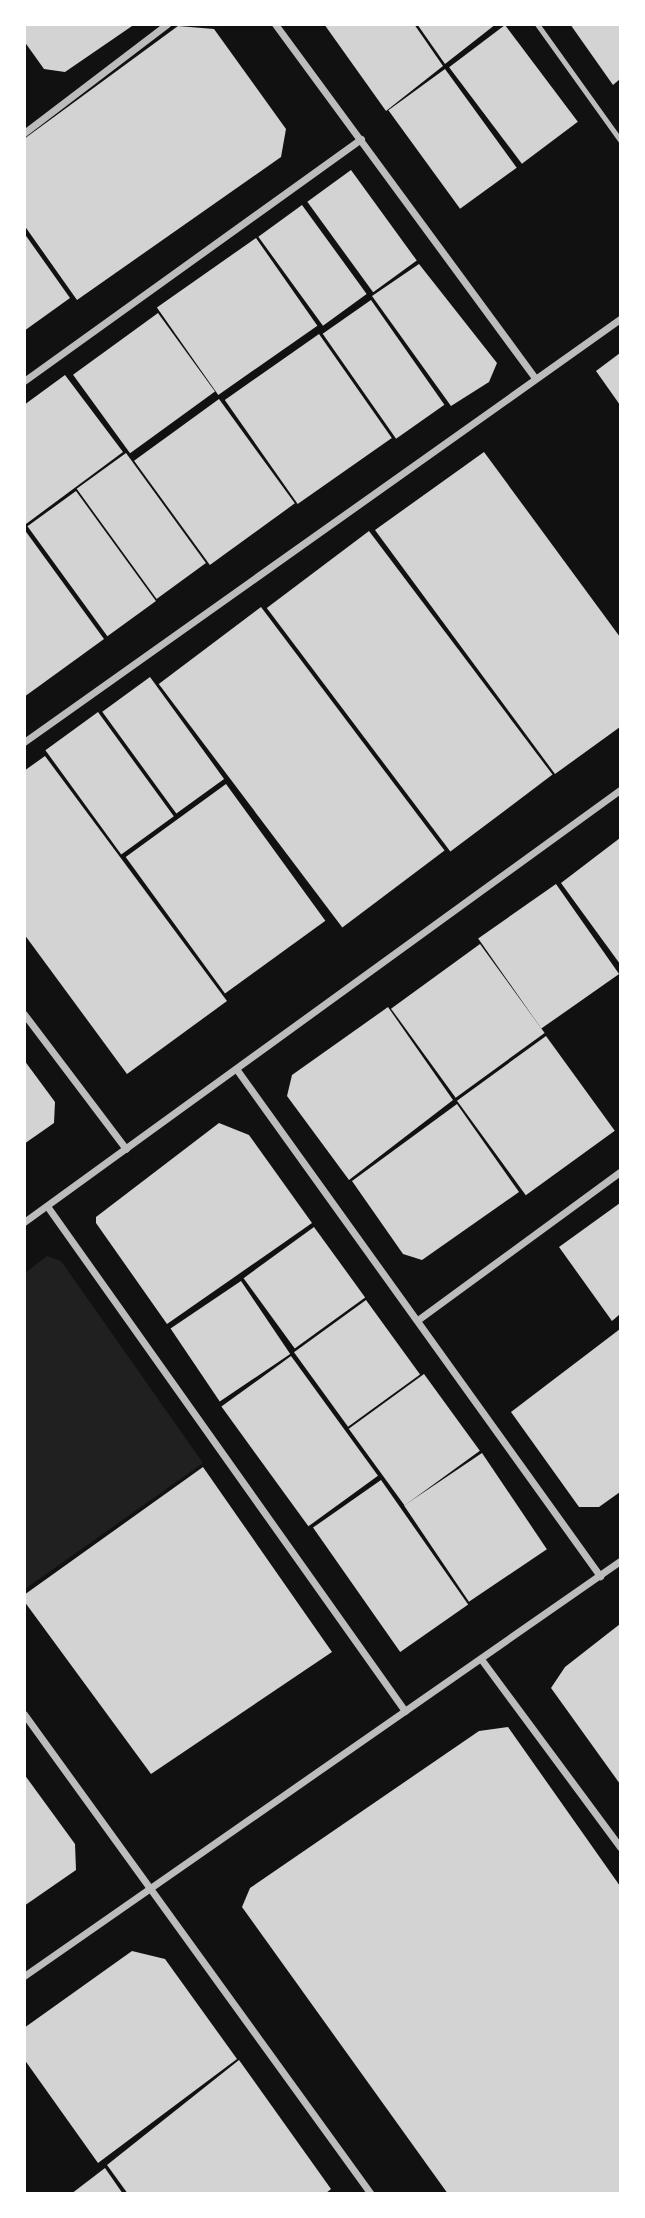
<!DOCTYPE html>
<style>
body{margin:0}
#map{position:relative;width:645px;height:2218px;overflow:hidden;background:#111;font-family:Lora,serif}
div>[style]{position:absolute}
.green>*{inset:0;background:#202020}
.building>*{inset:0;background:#d3d3d3;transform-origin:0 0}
.service>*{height:5px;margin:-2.5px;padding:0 2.5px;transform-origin:2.5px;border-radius:2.5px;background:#bcbcbc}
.minor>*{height:7px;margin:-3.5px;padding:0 3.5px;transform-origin:3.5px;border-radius:3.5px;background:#bcbcbc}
span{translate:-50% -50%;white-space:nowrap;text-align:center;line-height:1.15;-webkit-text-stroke:6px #fff;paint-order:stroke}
.frame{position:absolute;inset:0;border:26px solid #fff;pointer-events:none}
</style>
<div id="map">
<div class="green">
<div style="clip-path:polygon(47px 1256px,61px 1261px,203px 1463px,25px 1589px,25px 1273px)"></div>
</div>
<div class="building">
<div style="clip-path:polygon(24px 24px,135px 24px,65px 72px,44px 69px,24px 41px)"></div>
<div style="clip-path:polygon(324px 24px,414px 24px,443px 66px,386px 111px)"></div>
<div style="clip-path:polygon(417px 24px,496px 24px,445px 64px)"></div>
<div style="clip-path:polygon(570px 24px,620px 24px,620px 79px,613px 85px)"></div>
<div style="left:505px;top:25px;width:121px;height:70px;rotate:53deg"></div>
<div style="clip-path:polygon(178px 26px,214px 29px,286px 129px,281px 157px,77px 300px,24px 225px,24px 139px)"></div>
<div style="left:445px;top:69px;width:122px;height:70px;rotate:54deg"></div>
<div style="left:351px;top:170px;width:112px;height:54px;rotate:54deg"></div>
<div style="left:302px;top:205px;width:110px;height:54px;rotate:54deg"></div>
<div style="clip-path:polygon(24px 233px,70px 298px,24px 331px)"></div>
<div style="left:256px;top:238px;width:107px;height:121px;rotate:55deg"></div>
<div style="clip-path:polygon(419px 264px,497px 363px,489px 382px,451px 406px,372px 296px)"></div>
<div style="left:371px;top:300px;width:128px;height:59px;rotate:55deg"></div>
<div style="left:158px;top:313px;width:97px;height:105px;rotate:54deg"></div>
<div style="left:319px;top:334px;width:127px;height:115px;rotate:55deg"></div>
<div style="clip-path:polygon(620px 353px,620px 405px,596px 371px)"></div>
<div style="clip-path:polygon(65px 375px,123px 452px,26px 524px,24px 405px)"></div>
<div style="left:219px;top:399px;width:129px;height:105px;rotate:54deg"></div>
<div style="clip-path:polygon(484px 452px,620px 637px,620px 727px,555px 774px,375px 530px)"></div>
<div style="left:126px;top:453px;width:136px;height:61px;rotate:54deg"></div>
<div style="left:76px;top:491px;width:136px;height:60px;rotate:54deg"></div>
<div style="clip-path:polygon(24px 529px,104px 639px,24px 697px)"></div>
<div style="left:369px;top:531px;width:305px;height:128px;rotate:53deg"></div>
<div style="left:261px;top:607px;width:305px;height:128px;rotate:53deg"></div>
<div style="left:150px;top:677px;width:126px;height:59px;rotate:54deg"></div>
<div style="left:98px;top:712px;width:129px;height:65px;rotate:54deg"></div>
<div style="clip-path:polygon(45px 756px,227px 1001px,127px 1074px,24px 934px,24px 771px)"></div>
<div style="left:226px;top:784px;width:169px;height:124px;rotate:54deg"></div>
<div style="clip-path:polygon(620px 838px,620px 964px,561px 883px)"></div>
<div style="left:556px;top:884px;width:110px;height:95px;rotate:55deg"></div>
<div style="left:480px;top:944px;width:110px;height:110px;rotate:54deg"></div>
<div style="clip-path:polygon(388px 1007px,453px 1100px,349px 1180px,287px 1096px,292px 1075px)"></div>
<div style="left:546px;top:1036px;width:117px;height:110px;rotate:54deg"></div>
<div style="clip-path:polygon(24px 1060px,55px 1102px,54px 1123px,24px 1144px)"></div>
<div style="clip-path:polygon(457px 1104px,519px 1192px,422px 1260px,403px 1254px,352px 1181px)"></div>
<div style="clip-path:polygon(219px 1123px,249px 1135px,312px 1223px,167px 1324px,96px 1223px,96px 1217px)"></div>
<div style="clip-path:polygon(620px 1203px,620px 1314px,612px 1321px,559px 1247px)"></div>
<div style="left:314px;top:1227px;width:87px;height:87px;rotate:54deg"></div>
<div style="left:241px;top:1281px;width:88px;height:85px;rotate:56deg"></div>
<div style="left:366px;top:1300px;width:92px;height:89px;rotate:54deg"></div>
<div style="clip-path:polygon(620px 1329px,620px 1492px,599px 1507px,579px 1507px,511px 1412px)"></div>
<div style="left:291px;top:1356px;width:148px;height:86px;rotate:54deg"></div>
<div style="left:424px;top:1374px;width:95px;height:93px;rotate:54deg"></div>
<div style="left:482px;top:1453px;width:116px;height:94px;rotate:56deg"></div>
<div style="clip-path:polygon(203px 1467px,332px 1652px,151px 1774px,24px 1601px,24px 1595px)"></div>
<div style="left:381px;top:1480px;width:152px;height:83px;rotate:55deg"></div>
<div style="clip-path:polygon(620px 1624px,620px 1784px,551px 1688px,565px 1667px)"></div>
<div style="clip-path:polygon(508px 1727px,620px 1886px,620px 2194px,448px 2194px,242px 1907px,250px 1888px,479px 1731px)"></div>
<div style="clip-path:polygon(24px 1774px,75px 1844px,76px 1870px,24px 1906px)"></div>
<div style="clip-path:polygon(132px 1951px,165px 1959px,237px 2059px,98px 2163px,24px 2059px,24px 2028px)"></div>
<div style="clip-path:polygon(239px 2060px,331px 2189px,325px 2194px,128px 2194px,107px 2165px)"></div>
<div style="clip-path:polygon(105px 2168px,123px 2194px,71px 2194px)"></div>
</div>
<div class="service">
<div style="left:537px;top:24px;width:143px;rotate:54.4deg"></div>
</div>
<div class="minor">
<div style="left:275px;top:24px;width:438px;rotate:53.7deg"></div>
<div style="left:24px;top:133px;width:180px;rotate:-37.3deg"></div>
<div style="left:24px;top:381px;width:415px;rotate:-35.7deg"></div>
<div style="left:24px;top:742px;width:731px;rotate:-35.36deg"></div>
<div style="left:24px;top:1014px;width:169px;rotate:52.9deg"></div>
<div style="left:237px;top:1070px;width:623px;rotate:54.34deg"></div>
<div style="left:47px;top:1206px;width:619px;rotate:54.67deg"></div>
<div style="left:24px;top:1222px;width:736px;rotate:-35.94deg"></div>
<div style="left:419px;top:1319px;width:249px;rotate:-36.2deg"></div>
<div style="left:481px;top:1659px;width:234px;rotate:53.5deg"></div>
<div style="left:24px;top:1714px;width:592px;rotate:54.14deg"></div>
<div style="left:24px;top:1976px;width:726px;rotate:-34.85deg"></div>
</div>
<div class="frame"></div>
</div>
